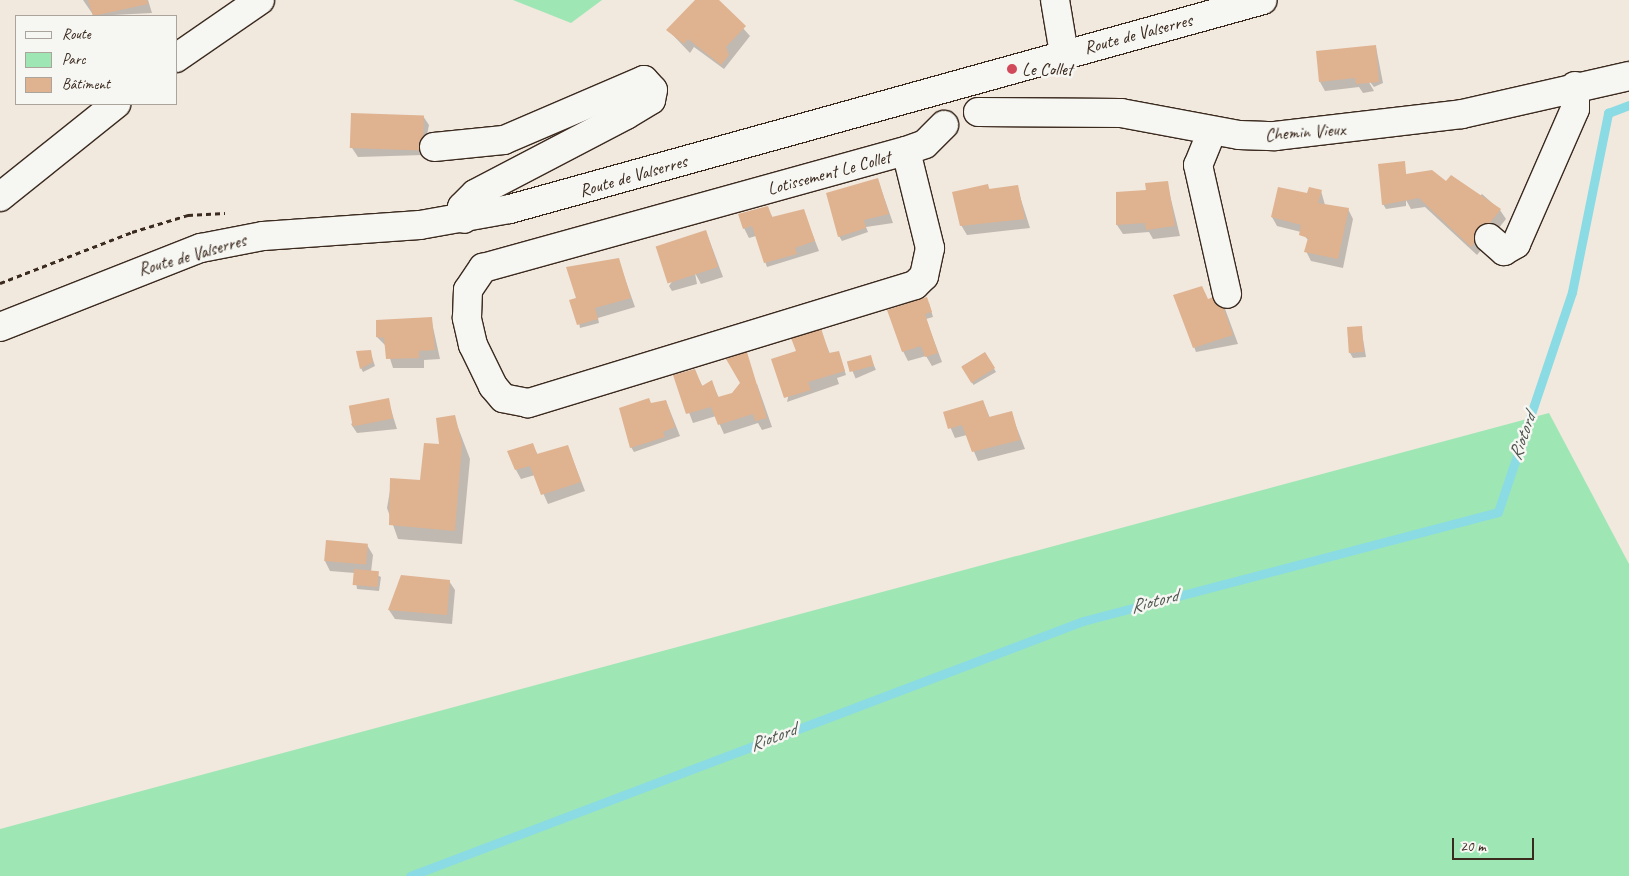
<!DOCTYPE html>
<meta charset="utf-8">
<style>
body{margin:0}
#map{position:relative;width:1629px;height:876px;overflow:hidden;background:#f1e8de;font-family:Caveat,sans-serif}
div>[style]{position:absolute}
.green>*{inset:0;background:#9ee7b5}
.shadow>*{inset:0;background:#0003;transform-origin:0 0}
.stream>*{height:9px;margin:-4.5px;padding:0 4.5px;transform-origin:4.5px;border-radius:4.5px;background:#8adbe3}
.building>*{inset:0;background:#dfb290;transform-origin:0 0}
.path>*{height:3px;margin-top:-1.5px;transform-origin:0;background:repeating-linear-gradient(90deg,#3b2a1e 0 5px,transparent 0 9px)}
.roads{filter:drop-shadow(1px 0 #3b2a1e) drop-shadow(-1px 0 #3b2a1e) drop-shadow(0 1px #3b2a1e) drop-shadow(0 -1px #3b2a1e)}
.minor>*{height:28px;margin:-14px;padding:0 14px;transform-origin:14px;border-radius:14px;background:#f6f6f2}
.dots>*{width:14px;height:14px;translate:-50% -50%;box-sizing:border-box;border:2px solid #f6f6f2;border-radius:50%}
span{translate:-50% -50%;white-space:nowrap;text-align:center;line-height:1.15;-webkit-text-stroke:5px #f6f6f2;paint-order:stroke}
.street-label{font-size:18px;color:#3b2a1e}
.poi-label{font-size:18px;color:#3b2a1e}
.left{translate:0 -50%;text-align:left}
.water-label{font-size:19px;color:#4f564f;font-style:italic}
.legend{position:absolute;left:15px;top:15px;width:162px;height:90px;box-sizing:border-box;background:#f6f6f2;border:1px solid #aba49d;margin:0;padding:6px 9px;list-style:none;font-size:15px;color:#3b2a1e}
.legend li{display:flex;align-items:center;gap:10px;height:25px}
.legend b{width:25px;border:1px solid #aba49d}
.scale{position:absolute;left:1452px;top:838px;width:82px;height:22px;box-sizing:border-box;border:2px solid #3b2a1e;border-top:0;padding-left:6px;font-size:15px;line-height:18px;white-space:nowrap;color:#3b2a1e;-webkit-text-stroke:4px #f6f6f2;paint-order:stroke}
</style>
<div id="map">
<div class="green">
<div style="clip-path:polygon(513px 0,602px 0,571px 23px)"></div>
<div style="clip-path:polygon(1549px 413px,1629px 564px,1629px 876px,0 876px,0 829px)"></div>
</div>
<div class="shadow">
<div style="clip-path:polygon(83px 0,148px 0,152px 13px,94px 16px)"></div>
<div style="clip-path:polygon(699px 0,718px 0,750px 36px,724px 69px,694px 47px,690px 53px,668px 30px)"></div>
<div style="clip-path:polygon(1376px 47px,1383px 83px,1374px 87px,1366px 77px,1374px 91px,1363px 93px,1359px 87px,1325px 91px,1320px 82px)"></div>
<div style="clip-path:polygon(423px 116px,429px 125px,423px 155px,358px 157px,352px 148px)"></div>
<div style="clip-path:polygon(1404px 163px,1406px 175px,1446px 183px,1479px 197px,1482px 194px,1500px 210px,1506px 219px,1477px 255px,1425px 207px,1411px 209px,1406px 200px,1406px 206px,1386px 209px,1383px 204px)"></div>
<div style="clip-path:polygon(878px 180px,893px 223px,866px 227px,868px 232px,842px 241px,839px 236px)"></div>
<div style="clip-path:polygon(1167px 183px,1180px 236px,1153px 239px,1149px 232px,1123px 234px,1117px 225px,1147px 191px)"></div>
<div style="clip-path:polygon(988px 186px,990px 190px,1017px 187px,1030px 228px,967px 235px,961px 225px)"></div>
<div style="clip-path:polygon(1321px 191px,1325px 205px,1348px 209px,1353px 219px,1343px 268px,1311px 261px,1306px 251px,1309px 241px,1301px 232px,1277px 226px,1272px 217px)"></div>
<div style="clip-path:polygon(767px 207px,773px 218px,803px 210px,819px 251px,767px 267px,756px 236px,749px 238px,744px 228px)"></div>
<div style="clip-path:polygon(706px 231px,723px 277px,701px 284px,695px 273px,697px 284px,672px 291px,669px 286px)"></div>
<div style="clip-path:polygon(618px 259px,635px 307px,598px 318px,599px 323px,580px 328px,575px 300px)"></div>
<div style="clip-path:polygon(1175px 296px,1224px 306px,1238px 344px,1196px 352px)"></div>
<div style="clip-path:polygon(929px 303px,933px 317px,926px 319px,942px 362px,932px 366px,926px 356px,908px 361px,903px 351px)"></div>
<div style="clip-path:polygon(431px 318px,440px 359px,424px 360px,424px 368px,393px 368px,386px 346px,377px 337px)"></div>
<div style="clip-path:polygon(1361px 327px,1366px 357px,1353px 358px,1350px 353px)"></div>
<div style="clip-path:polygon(820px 329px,830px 354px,840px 356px,846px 375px,837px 378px,839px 384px,787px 402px,798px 352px)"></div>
<div style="clip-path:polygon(370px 351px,375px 366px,363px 372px,361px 368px)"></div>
<div style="left:985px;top:353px;width:22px;height:26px;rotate:60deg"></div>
<div style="left:870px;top:356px;width:15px;height:22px;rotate:67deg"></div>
<div style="clip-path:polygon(694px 370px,703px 387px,711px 381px,719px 398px,732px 394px,741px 383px,757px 384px,772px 427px,762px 430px,758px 423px,724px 434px,716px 416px,693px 423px,675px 376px)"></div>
<div style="clip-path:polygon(388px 400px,397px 429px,357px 433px,351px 424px)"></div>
<div style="clip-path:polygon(666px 401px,680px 436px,634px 452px,631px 447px,651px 405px)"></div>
<div style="clip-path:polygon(983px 401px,990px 418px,1011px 413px,1025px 449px,978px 461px,967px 435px,955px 438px,944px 413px)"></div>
<div style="clip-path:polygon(454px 417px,470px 459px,462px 544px,398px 539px,387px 508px,392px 479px,421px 482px)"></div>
<div style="clip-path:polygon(532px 444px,538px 455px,568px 447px,585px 491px,548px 504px,535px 475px,521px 479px,516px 470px)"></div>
<div style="clip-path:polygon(327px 541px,367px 545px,373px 555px,371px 572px,381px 577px,379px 591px,357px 589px,355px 573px,330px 571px,325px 561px)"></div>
<div style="clip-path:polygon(449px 581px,455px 590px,452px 624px,395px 619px,389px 610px)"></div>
</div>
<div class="stream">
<div style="left:410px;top:876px;width:720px;rotate:-20.75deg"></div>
<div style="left:1083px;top:621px;width:429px;rotate:-14.7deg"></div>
<div style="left:1498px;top:512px;width:232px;rotate:-71.4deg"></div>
<div style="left:1572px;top:292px;width:183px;rotate:-78.6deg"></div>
<div style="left:1608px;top:113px;width:22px;rotate:-21deg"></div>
</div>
<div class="building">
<div style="clip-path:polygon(88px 0,147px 0,148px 4px,93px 16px)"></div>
<div style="clip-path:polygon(695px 0,719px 0,746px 26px,726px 47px,729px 55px,721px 65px,688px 39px,684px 44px,666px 30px)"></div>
<div style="clip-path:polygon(1376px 45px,1379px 82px,1356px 84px,1355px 78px,1319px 82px,1316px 51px)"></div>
<div style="left:351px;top:113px;width:73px;height:35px;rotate:2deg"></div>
<div style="clip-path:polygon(1405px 161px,1406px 174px,1432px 170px,1446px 181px,1451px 175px,1501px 209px,1471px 247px,1419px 198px,1382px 205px,1378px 164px)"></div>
<div style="clip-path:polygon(878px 178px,889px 214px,864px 220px,866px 228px,838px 237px,826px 193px)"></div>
<div style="clip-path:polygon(1168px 181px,1175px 226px,1146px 230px,1145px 223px,1116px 225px,1116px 192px,1146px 190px,1145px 183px)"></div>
<div style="clip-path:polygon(988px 184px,989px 189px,1018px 185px,1025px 219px,960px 226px,952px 192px)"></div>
<div style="clip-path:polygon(1278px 187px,1307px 193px,1309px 187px,1322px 190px,1318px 203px,1349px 208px,1338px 259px,1304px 252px,1308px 238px,1299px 235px,1301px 225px,1271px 217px)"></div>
<div style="clip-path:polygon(768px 206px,772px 217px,804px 209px,815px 241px,795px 248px,797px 254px,764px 263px,752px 226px,743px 229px,738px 214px)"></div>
<div style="left:706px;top:230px;width:39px;height:53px;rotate:72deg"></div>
<div style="clip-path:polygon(619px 258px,631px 298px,595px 308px,598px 319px,577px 325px,569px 300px,576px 298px,566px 267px)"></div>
<div style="clip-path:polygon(1202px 286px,1208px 299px,1219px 295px,1233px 335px,1193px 348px,1173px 295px)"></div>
<div style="clip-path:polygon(927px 297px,932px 312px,925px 314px,938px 353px,925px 357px,921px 346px,902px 352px,887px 310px)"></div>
<div style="clip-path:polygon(432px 317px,435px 350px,419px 351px,419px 358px,386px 359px,384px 338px,376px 337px,376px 320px)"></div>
<div style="left:1362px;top:326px;width:26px;height:15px;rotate:86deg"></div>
<div style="clip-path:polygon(821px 328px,829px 353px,839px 351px,845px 371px,808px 382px,811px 390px,784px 398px,771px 359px,796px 351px,791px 338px)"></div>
<div style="clip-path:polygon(371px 350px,373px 362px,360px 369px,356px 351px)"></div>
<div style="clip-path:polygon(747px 352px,767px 418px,755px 421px,753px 414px,718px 425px,711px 407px,686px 414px,673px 375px,695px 369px,702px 386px,712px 380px,718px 397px,732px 393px,740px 383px,726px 359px)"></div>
<div style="left:985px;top:352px;width:19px;height:28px;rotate:58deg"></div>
<div style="left:871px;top:355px;width:11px;height:25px;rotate:75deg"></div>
<div style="left:389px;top:398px;width:21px;height:41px;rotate:79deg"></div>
<div style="clip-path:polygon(649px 398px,651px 403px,666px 400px,675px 427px,663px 432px,665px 437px,630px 448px,619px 408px)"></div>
<div style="clip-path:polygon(983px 400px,989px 417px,1012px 411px,1020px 440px,972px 452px,962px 425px,948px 429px,943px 412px)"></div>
<div style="clip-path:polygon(455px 415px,462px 444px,455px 531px,389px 525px,390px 478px,420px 480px,424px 443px,439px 444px,436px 418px)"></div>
<div style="clip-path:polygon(533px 443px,537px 454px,568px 445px,581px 482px,541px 495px,530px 466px,515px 470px,507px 451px)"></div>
<div style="left:326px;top:540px;width:42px;height:21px;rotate:5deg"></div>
<div style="left:354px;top:569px;width:25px;height:16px;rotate:5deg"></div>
<div style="clip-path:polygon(401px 575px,450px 580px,447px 615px,388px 610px)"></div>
</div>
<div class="path">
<div style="left:0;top:283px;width:142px;rotate:-21.1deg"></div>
<div style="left:132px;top:232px;width:59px;rotate:-16.9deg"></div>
<div style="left:188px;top:215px;width:37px;rotate:-3deg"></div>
</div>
<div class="roads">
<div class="minor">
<div style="left:1055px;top:0;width:55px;rotate:80.5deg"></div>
<div style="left:176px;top:58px;width:102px;rotate:-34.6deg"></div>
<div style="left:978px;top:112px;width:143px;rotate:0.4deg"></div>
<div style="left:1121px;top:113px;width:120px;rotate:10.6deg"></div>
<div style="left:1239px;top:135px;width:36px;rotate:2deg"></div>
<div style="left:1275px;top:136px;width:188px;rotate:-6.7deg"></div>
<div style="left:1462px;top:114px;width:171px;rotate:-12.8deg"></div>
<div style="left:1212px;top:131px;width:37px;rotate:112deg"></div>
<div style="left:1198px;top:165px;width:132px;rotate:77.3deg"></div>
<div style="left:434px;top:147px;width:70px;rotate:-5.7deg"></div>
<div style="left:504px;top:140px;width:152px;rotate:-23.2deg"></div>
<div style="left:644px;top:80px;width:13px;rotate:48deg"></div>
<div style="left:653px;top:90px;width:10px;rotate:101deg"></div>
<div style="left:651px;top:100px;width:29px;rotate:149deg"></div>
<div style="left:626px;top:115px;width:170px;rotate:152.4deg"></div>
<div style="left:475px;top:194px;width:18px;rotate:135deg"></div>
<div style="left:462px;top:207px;width:12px;rotate:81deg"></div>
<div style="left:906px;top:151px;width:100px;rotate:76.1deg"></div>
<div style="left:930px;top:248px;width:29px;rotate:102deg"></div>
<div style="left:924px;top:276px;width:13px;rotate:135deg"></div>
<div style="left:915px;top:285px;width:405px;rotate:163deg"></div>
<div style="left:528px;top:403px;width:25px;rotate:-169deg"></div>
<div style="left:503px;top:398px;width:16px;rotate:-130deg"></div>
<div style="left:493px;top:386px;width:46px;rotate:-116deg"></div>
<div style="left:473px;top:345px;width:28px;rotate:-103deg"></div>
<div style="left:467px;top:318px;width:28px;rotate:-88deg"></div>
<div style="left:468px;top:290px;width:27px;rotate:-56deg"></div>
<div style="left:483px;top:268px;width:439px;rotate:-15.5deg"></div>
<div style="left:906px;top:151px;width:20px;rotate:-20deg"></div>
<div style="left:925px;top:144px;width:27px;rotate:-45deg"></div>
<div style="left:0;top:197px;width:149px;rotate:-38.7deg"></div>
<div style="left:1489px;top:238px;width:20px;rotate:41deg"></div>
<div style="left:1504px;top:251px;width:14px;rotate:-30deg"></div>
<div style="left:1516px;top:244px;width:147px;rotate:-66.4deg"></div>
<div style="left:1575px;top:109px;width:23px;rotate:-90deg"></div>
<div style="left:0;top:327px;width:216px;rotate:-21.5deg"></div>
<div style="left:201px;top:248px;width:63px;rotate:-11deg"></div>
<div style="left:263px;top:236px;width:157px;rotate:-4deg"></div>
<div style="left:420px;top:225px;width:91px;rotate:-10.1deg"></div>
<div style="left:510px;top:209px;width:781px;rotate:-15.51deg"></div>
</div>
</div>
<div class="dots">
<div style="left:1012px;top:69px;background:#d1495b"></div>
</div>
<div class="street-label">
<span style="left:1138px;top:34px;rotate:-15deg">Route de Valserres</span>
<span style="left:1305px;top:132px;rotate:-4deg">Chemin Vieux</span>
<span style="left:829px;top:173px;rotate:-15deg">Lotissement Le Collet</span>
<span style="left:633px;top:176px;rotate:-16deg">Route de Valserres</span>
<span style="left:192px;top:255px;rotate:-16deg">Route de Valserres</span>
</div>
<div class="poi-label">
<span class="left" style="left:1022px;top:69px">Le Collet</span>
</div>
<div class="water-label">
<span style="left:1523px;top:437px;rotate:-71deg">Riotord</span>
<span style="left:1154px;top:602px;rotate:-15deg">Riotord</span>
<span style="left:773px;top:738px;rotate:-21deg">Riotord</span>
</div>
<ul class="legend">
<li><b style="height:6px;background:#f6f6f2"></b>Route</li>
<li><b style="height:14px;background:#9ee7b5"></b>Parc</li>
<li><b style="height:14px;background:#dfb290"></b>Bâtiment</li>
</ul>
<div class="scale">20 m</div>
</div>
